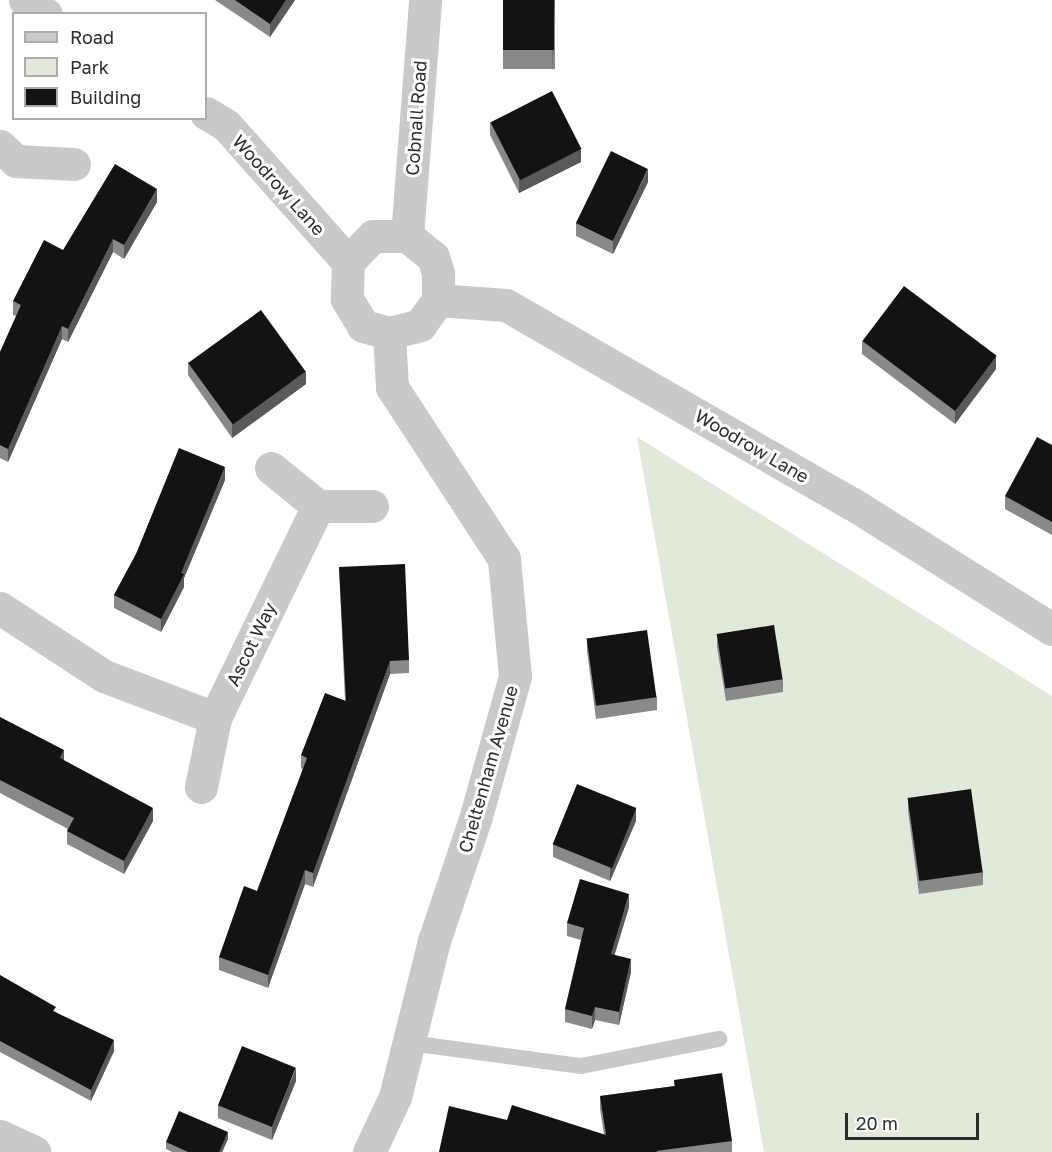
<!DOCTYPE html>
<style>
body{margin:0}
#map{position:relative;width:1052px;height:1152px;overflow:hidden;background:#fff;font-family:"Golos Text",sans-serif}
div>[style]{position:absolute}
.green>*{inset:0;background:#e1ead9}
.service>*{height:16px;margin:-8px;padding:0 8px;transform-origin:8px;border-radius:8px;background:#c9c9c9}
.minor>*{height:33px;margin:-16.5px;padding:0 16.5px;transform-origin:16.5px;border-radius:16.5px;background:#c9c9c9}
.tertiary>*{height:33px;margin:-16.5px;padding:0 16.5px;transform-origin:16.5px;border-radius:16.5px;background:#c9c9c9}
.wall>*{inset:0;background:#898989;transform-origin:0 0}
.shaded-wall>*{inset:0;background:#5a5a5a}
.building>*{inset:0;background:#131313;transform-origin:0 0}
span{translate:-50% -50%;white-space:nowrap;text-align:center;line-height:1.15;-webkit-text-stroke:6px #fff;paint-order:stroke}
.street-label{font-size:18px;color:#2c2c2c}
.legend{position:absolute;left:12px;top:12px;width:195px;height:108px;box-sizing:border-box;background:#fff;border:2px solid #ababab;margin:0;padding:8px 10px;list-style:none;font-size:18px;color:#2c2c2c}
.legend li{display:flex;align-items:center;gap:12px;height:30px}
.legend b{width:30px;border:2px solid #ababab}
.scale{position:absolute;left:845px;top:1113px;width:134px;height:27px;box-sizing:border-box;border:3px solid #2c2c2c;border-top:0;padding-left:8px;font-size:18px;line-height:21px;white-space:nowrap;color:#2c2c2c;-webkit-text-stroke:4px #fff;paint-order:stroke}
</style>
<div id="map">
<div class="green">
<div style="clip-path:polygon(637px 437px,1052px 696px,1052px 1152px,764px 1152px)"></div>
</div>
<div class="service">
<div style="left:410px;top:1043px;width:173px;rotate:7.7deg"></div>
<div style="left:581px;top:1066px;width:141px;rotate:-11.1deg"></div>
</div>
<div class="minor">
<div style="left:0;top:146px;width:22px;rotate:43deg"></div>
<div style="left:16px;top:161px;width:58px;rotate:3deg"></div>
<div style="left:407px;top:236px;width:237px;rotate:-85.6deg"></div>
<div style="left:271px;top:468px;width:60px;rotate:39deg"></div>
<div style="left:318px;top:506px;width:54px"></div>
<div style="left:0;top:608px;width:124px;rotate:33.2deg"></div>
<div style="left:104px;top:676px;width:119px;rotate:20.7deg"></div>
<div style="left:201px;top:787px;width:70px;rotate:-78.5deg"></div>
<div style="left:215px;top:718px;width:236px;rotate:-64.1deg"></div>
<div style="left:0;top:1136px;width:38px;rotate:25deg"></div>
<div style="left:369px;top:1152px;width:61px;rotate:-64.7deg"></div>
<div style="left:395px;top:1097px;width:161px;rotate:-76deg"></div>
<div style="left:434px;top:941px;width:132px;rotate:-71.4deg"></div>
<div style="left:476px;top:816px;width:145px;rotate:-74.4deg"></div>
<div style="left:515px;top:676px;width:118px;rotate:-95.4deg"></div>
<div style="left:504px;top:559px;width:205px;rotate:-123.1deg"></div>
<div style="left:392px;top:387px;width:54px;rotate:-93.2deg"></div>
</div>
<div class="tertiary">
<div style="left:25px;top:0;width:25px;rotate:34deg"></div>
<div style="left:206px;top:113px;width:23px;rotate:31deg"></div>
<div style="left:226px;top:125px;width:183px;rotate:48.3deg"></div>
<div style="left:348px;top:262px;width:37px;rotate:92deg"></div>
<div style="left:347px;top:299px;width:31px;rotate:59deg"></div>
<div style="left:363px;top:326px;width:27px;rotate:15deg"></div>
<div style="left:389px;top:333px;width:32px;rotate:-14deg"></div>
<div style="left:420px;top:325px;width:31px;rotate:-54deg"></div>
<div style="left:438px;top:300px;width:27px;rotate:-90deg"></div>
<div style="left:438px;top:273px;width:17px;rotate:-107deg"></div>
<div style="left:433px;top:257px;width:33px;rotate:-141deg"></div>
<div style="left:407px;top:236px;width:34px;rotate:180deg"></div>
<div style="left:373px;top:236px;width:36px;rotate:134deg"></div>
<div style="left:438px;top:300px;width:68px;rotate:4.2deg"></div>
<div style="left:506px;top:305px;width:398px;rotate:29.9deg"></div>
<div style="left:851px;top:503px;width:237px;rotate:32.1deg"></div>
</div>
<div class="wall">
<div style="clip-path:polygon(215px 0,295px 0,270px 37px)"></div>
<div style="left:503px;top:0;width:52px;height:69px"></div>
<div style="clip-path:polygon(490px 122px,581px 162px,519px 193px,490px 135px)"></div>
<div style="clip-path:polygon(648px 182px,613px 254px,576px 236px,576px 223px)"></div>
<div style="clip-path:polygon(157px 202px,124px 259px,113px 252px,68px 342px,62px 339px,8px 462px,0 458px,0 352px,16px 316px,13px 315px,13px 301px,63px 250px)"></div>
<div style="clip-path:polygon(862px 341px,996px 369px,955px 424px,862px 354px)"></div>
<div style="clip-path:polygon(188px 362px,306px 384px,232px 438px,188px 375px)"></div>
<div style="clip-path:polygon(1052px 445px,1052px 535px,1005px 509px,1005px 496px)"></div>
<div style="clip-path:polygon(225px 480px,184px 578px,184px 587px,161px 632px,114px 608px,114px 595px,136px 554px)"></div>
<div style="clip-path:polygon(339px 567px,409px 660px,409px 673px,390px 674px,313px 887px,305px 884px,268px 988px,219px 970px,219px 957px,257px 891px,303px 769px,301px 768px,301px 755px,345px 701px)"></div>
<div style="clip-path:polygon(717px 634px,783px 679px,783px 692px,726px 701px,717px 647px)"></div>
<div style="clip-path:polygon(587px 638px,657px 697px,657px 710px,596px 719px,587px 651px)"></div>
<div style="clip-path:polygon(0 717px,153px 821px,124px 874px,67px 844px,67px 831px,68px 829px,0 793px)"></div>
<div style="clip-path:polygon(908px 798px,983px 872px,983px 885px,919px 894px,908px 811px)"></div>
<div style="clip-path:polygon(636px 821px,610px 881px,553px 857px,553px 844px)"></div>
<div style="clip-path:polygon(629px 907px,614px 955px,631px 972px,619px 1025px,595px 1020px,592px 1029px,565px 1022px,565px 1009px,581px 940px,567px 936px,567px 923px)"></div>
<div style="clip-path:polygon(0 975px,114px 1051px,91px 1101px,0 1052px)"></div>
<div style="clip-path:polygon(674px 1080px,732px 1141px,732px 1152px,439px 1152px,507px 1120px,604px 1135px,600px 1109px,600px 1096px,674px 1086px)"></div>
<div style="clip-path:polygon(296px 1081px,272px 1140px,218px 1118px,218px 1105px)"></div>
<div style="clip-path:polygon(228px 1139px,222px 1152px,172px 1152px,166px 1149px,166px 1142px)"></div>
</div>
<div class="shaded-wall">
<div style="clip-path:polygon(286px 0,295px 0,270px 37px,270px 24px)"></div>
<div style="clip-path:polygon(554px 0,555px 0,552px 71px,552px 53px)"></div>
<div style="clip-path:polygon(581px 149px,581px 162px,519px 193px,519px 180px)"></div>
<div style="clip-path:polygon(648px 169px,648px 182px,613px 254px,613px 241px)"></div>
<div style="clip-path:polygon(157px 189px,157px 202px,124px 259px,124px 245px)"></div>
<div style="clip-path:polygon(113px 239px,113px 252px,68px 342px,68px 329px)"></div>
<div style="clip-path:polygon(62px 326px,62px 339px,8px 462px,8px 449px)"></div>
<div style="clip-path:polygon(996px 356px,996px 369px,955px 424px,955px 411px)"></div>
<div style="clip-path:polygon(306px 371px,306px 384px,232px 438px,232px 424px)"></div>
<div style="clip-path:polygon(225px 467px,225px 480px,184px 578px,184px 587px,161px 632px,161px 619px)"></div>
<div style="clip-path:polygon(390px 661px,390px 674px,313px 887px,313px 873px)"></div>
<div style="clip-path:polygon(64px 750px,64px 763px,60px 758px)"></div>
<div style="clip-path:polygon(153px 808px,153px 821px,124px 874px,124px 861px)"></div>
<div style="clip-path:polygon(636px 808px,636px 821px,610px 881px,610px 868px)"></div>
<div style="clip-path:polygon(305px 870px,305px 884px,268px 988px,268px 975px)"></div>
<div style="clip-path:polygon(629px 894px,629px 907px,611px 967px,611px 954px)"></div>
<div style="clip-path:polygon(631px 959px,631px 972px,619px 1025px,619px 1012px)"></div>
<div style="clip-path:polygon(595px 1007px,595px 1020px,592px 1029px,592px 1016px)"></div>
<div style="clip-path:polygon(114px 1040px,114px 1051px,91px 1101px,91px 1090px)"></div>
<div style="clip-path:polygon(296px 1068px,296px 1081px,272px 1140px,272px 1127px)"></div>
<div style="clip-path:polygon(228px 1132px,228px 1139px,222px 1152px,219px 1152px)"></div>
</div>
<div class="building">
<div style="clip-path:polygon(235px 0,286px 0,270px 24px)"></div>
<div style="left:503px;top:0;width:51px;height:50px"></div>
<div style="left:552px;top:91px;width:65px;height:69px;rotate:63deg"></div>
<div style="left:611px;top:151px;width:41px;height:80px;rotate:26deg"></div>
<div style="clip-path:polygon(115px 164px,157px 189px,124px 245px,113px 239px,68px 329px,62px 326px,8px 449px,0 445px,0 352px,21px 305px,13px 301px,44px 240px,63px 250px)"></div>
<div style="left:904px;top:286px;width:116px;height:69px;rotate:37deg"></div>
<div style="left:261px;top:310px;width:76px;height:90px;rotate:54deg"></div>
<div style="clip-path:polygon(1037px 437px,1052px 445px,1052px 522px,1005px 496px)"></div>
<div style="clip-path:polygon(179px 448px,225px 467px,181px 573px,184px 574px,161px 619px,114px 595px,136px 554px)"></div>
<div style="clip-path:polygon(405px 564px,409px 660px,390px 661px,313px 873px,305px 870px,268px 975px,219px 957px,244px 886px,257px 891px,307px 758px,301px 755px,325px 693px,346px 701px,339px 567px)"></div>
<div style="left:774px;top:625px;width:55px;height:58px;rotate:81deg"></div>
<div style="left:647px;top:630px;width:68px;height:61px;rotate:82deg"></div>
<div style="clip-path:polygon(0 717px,64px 750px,60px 758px,153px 808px,124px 861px,67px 831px,74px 818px,0 780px)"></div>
<div style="left:577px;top:784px;width:64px;height:65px;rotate:22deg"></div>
<div style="left:971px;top:789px;width:84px;height:64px;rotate:82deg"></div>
<div style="clip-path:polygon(580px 879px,629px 894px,611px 954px,631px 959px,619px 1012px,595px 1007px,592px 1016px,565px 1009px,584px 928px,567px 923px)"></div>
<div style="clip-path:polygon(0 975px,56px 1007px,53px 1011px,114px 1040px,91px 1090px,0 1041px)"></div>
<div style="left:242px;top:1046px;width:58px;height:64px;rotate:22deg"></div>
<div style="clip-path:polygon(722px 1073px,732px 1141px,656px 1151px,658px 1152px,439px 1152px,449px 1106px,507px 1120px,512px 1105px,606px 1135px,600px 1096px,675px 1086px,674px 1080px)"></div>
<div style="clip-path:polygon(179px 1111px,228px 1132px,219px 1152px,188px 1152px,166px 1142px)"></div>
</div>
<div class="street-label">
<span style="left:416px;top:118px;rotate:-86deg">Cobnall Road</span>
<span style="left:279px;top:185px;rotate:48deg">Woodrow Lane</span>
<span style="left:752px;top:446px;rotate:30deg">Woodrow Lane</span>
<span style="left:251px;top:644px;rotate:-64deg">Ascot Way</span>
<span style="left:488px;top:769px;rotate:-74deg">Cheltenham Avenue</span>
</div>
<ul class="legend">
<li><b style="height:8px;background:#c9c9c9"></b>Road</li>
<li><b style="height:16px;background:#e1ead9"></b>Park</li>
<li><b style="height:16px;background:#131313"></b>Building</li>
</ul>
<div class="scale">20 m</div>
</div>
